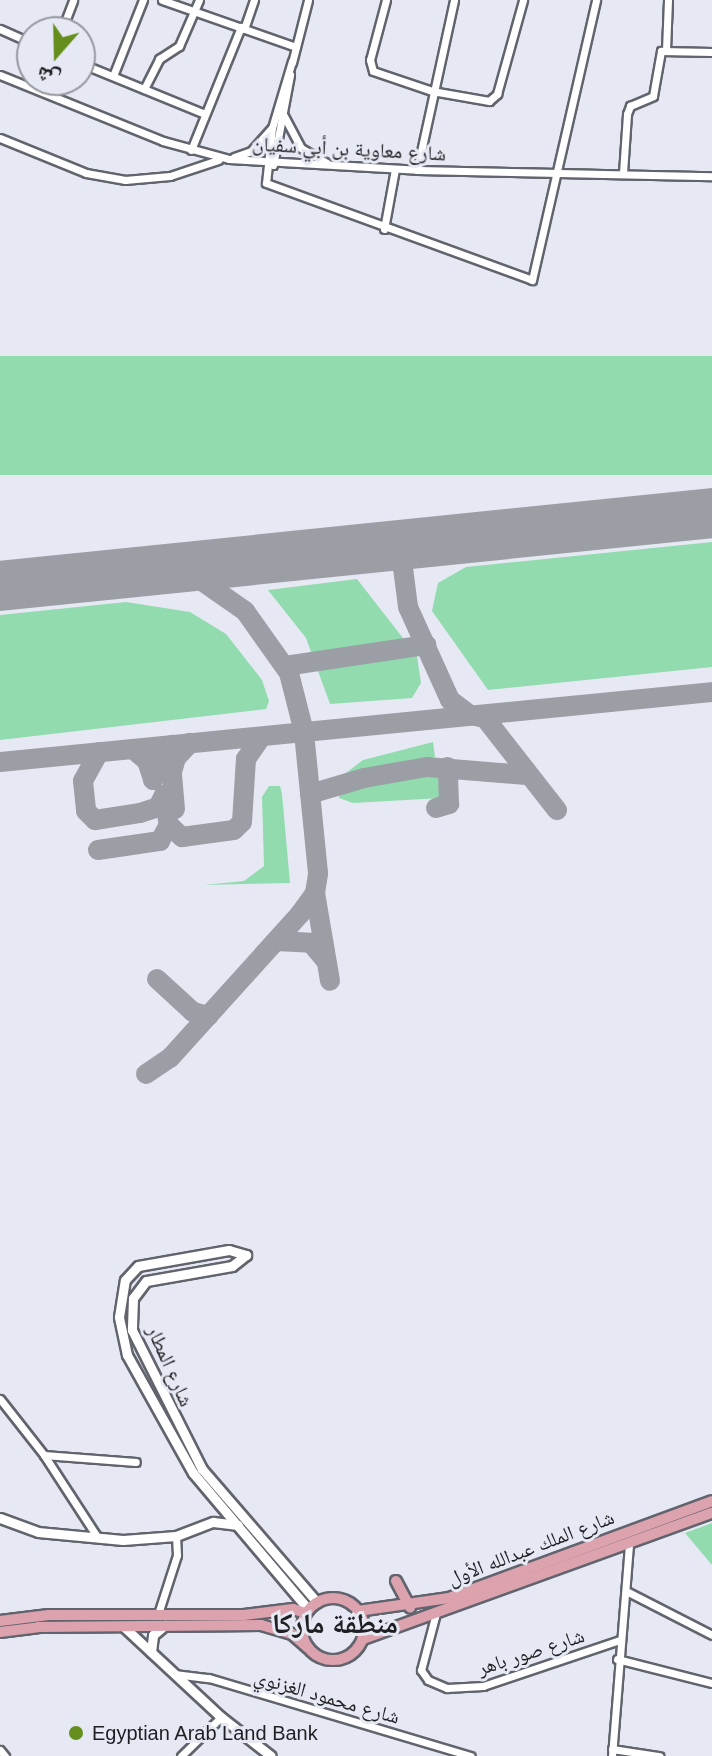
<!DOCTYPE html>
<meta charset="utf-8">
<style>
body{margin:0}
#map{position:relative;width:712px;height:1756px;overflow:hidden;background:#e6e9f3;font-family:Arial,"Noto Naskh Arabic",sans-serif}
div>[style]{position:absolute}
.green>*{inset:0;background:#91dbaf;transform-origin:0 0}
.taxiway>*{height:20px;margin:-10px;padding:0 10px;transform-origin:10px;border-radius:10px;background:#9c9ea6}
.runway>*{height:50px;margin:-25px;padding:0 25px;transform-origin:25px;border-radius:25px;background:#9c9ea6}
.roads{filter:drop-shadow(2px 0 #61646d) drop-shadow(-2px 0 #61646d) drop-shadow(0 2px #61646d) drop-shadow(0 -2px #61646d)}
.street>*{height:7px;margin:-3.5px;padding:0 3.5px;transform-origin:3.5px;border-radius:3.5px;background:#fff}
.secondary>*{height:9px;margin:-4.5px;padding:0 4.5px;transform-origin:4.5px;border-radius:4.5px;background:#fff}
.primary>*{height:10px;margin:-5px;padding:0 5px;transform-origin:5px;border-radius:5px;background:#dca3af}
.primary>.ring{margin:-5px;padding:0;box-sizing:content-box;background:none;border:10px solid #dca3af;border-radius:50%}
.dots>*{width:22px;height:22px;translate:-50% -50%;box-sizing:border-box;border:4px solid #e6e9f3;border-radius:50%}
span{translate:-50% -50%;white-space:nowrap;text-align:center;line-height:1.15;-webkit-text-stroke:6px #e6e9f3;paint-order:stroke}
.street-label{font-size:20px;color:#1e1f22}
.poi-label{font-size:20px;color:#1e1f22}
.left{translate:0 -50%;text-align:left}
.district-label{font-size:28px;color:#1e1f22;font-weight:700}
.north{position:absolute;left:16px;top:16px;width:80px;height:80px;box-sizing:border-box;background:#e6e9f3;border:2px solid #96989f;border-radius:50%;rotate:200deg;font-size:22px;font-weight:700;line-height:32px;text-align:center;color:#1e1f22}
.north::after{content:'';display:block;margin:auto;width:28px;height:36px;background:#658e1c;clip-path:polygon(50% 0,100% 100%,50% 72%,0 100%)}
</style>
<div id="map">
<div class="green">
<div style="left:712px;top:356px;width:119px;height:715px;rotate:90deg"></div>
<div style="clip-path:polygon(712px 542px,712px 667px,488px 690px,432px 611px,438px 583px,466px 567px)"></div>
<div style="clip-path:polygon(357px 579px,417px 656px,421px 683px,412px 698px,330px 704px,306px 638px,268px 590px)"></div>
<div style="clip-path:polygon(126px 602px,190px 612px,226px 634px,262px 680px,269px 701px,266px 709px,0 740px,0 615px)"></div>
<div style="clip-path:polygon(433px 742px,435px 757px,342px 776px,363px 760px)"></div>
<div style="clip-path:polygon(437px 766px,442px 798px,353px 803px,339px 798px,340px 785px,353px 778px)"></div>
<div style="clip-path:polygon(269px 786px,280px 786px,282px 794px,290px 883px,204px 885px,244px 881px,264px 866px,262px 797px)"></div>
<div style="clip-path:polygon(712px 1523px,712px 1565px,685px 1533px)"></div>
</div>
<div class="taxiway">
<div style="left:400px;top:545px;width:63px;rotate:82.6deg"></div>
<div style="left:408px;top:607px;width:102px;rotate:65.7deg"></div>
<div style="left:450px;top:700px;width:25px;rotate:37deg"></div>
<div style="left:470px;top:715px;width:15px;rotate:11deg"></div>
<div style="left:485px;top:718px;width:117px;rotate:52deg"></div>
<div style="left:285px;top:666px;width:143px;rotate:-8.5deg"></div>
<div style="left:133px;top:749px;width:18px;rotate:41deg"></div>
<div style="left:147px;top:761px;width:20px;rotate:72deg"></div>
<div style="left:153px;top:780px;width:18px;rotate:-77deg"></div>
<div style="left:157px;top:762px;width:23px;rotate:-49deg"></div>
<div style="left:99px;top:752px;width:33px;rotate:119deg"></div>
<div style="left:83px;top:781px;width:30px;rotate:84deg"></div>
<div style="left:86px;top:811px;width:13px;rotate:45deg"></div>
<div style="left:95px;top:820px;width:46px;rotate:-8.8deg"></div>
<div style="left:140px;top:813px;width:19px;rotate:-18deg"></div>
<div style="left:158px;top:807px;width:13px;rotate:-63deg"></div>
<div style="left:164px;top:795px;width:30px;rotate:81deg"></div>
<div style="left:169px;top:825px;width:18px;rotate:43deg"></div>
<div style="left:182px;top:837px;width:52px;rotate:-7.7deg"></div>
<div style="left:234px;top:830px;width:11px;rotate:-45deg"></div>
<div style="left:242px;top:822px;width:63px;rotate:-86.4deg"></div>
<div style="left:246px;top:759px;width:24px;rotate:-55deg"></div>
<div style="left:0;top:762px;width:715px;rotate:-5.61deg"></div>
<div style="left:310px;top:794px;width:56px;rotate:-16.5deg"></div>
<div style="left:364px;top:778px;width:64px;rotate:-9.9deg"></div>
<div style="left:427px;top:767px;width:99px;rotate:4.6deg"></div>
<div style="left:436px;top:808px;width:14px;rotate:-17deg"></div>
<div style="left:449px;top:804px;width:37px;rotate:-92deg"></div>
<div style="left:175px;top:809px;width:37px;rotate:-95deg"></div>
<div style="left:172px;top:772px;width:15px;rotate:-74deg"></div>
<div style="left:176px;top:758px;width:21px;rotate:-47deg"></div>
<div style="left:98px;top:850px;width:63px;rotate:-8.3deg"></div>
<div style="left:160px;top:841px;width:18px;rotate:-61deg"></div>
<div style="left:315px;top:893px;width:89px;rotate:80.3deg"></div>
<div style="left:276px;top:941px;width:35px;rotate:3deg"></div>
<div style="left:311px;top:943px;width:23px;rotate:50deg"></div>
<div style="left:157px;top:979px;width:49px;rotate:42.5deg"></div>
<div style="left:193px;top:1012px;width:16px;rotate:14deg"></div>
<div style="left:146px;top:1074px;width:29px;rotate:-34deg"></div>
<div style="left:170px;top:1058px;width:194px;rotate:-47.9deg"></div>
<div style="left:300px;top:914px;width:26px;rotate:-54deg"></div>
<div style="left:315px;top:893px;width:20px;rotate:-81deg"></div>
<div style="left:318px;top:873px;width:142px;rotate:-95.7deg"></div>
<div style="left:304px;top:732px;width:61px;rotate:-104.3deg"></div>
<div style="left:289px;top:673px;width:76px;rotate:-125.4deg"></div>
<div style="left:245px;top:611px;width:77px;rotate:-145.1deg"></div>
</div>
<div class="runway">
<div style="left:0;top:586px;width:716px;rotate:-5.85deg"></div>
</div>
<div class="roads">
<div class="street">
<div style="left:162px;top:0;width:142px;rotate:19.3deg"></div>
<div style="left:386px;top:0;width:62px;rotate:104.9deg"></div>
<div style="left:370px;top:60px;width:11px;rotate:75deg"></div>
<div style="left:373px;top:71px;width:62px;rotate:18.7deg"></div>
<div style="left:432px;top:91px;width:58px;rotate:10deg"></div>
<div style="left:489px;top:101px;width:11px;rotate:-41deg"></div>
<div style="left:497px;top:94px;width:98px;rotate:-74.5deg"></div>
<div style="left:0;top:29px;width:35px;rotate:24deg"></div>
<div style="left:244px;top:29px;width:31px;rotate:-71deg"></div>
<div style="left:61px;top:32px;width:34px;rotate:-69deg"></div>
<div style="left:666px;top:50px;width:50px;rotate:-87.7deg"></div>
<div style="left:292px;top:61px;width:70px;rotate:106.6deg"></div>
<div style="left:272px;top:128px;width:55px;rotate:96.2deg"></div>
<div style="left:266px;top:183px;width:283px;rotate:20deg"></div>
<div style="left:532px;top:280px;width:287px;rotate:-77.1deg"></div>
<div style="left:80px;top:63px;width:135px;rotate:22.2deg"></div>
<div style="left:292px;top:63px;width:65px;rotate:-75.7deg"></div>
<div style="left:0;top:75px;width:176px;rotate:22deg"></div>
<div style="left:163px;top:141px;width:68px;rotate:15.3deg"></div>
<div style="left:229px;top:159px;width:188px;rotate:3.3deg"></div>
<div style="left:417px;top:170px;width:295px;rotate:1.2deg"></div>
<div style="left:113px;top:76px;width:82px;rotate:-68.5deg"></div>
<div style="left:144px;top:89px;width:34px;rotate:-63deg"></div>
<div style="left:159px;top:59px;width:24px;rotate:-33deg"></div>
<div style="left:179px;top:46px;width:50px;rotate:-66.5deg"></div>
<div style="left:284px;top:116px;width:36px;rotate:62deg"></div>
<div style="left:301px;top:148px;width:30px;rotate:30deg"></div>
<div style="left:0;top:138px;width:93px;rotate:22.1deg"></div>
<div style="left:86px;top:173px;width:40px;rotate:10deg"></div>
<div style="left:125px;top:180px;width:45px;rotate:-5.1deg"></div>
<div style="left:170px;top:176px;width:51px;rotate:-18.4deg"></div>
<div style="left:191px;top:150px;width:133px;rotate:-67.9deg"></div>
<div style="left:234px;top:157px;width:18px;rotate:-19deg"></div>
<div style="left:251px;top:151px;width:30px;rotate:-48deg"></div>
<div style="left:273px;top:165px;width:92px;rotate:-79.3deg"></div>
<div style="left:417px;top:170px;width:174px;rotate:-77.7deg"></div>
<div style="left:623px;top:173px;width:59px;rotate:-86.1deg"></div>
<div style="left:627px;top:114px;width:9px;rotate:-69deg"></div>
<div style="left:630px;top:106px;width:25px;rotate:-23deg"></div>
<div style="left:653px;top:96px;width:46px;rotate:-79.9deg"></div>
<div style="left:661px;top:51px;width:51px;rotate:1.1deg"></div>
<div style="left:384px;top:229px;width:61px;rotate:-79.6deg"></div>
<div style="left:0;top:1399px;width:71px;rotate:51.8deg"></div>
<div style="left:44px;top:1455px;width:99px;rotate:57deg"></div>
<div style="left:44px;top:1455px;width:92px;rotate:4.4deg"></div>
<div style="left:628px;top:1592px;width:94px;rotate:27.1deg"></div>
<div style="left:436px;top:1613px;width:59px;rotate:104.7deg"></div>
<div style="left:421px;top:1670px;width:12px;rotate:55deg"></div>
<div style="left:428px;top:1680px;width:21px;rotate:23deg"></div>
<div style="left:447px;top:1688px;width:36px;rotate:-3deg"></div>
<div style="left:483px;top:1686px;width:145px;rotate:-18.6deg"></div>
<div style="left:158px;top:1614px;width:62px;rotate:-72.1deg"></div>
<div style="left:177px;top:1555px;width:19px;rotate:-93deg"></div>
<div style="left:617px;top:1659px;width:98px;rotate:14.2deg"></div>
<div style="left:174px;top:1674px;width:35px;rotate:7deg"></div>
<div style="left:209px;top:1678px;width:273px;rotate:16.6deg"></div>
<div style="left:612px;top:1749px;width:48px;rotate:8.5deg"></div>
<div style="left:0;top:1750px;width:8px;rotate:50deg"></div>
<div style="left:181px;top:1756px;width:56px;rotate:-44.3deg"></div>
<div style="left:612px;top:1756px;width:213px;rotate:-85.4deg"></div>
</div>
<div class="secondary">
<div style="left:0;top:1518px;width:40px;rotate:20.2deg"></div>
<div style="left:38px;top:1532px;width:85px;rotate:5.4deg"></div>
<div style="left:123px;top:1540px;width:53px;rotate:-4.3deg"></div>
<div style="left:176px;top:1536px;width:40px;rotate:-21deg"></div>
<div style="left:213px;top:1522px;width:25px;rotate:7deg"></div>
<div style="left:308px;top:1609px;width:178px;rotate:-130.2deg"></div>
<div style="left:193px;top:1473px;width:135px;rotate:-119.2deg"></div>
<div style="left:127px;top:1355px;width:39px;rotate:-102deg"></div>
<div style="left:119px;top:1317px;width:37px;rotate:-81deg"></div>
<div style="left:125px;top:1280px;width:19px;rotate:-47deg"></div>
<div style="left:138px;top:1266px;width:92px;rotate:-10deg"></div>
<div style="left:229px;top:1250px;width:18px;rotate:16deg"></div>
<div style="left:246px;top:1255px;width:18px;rotate:142deg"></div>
<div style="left:232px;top:1266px;width:87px;rotate:170.1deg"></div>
<div style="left:146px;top:1281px;width:21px;rotate:127deg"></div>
<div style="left:133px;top:1298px;width:32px;rotate:92deg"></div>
<div style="left:132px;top:1330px;width:156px;rotate:63.3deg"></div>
<div style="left:202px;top:1469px;width:176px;rotate:49.2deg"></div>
<div style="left:123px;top:1626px;width:134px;rotate:42.9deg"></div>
<div style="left:221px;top:1717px;width:63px;rotate:38deg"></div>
<div style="left:151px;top:1652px;width:17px;rotate:-83deg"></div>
<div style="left:153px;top:1635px;width:16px;rotate:-40deg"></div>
</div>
<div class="primary">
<div style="left:396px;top:1581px;width:30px;rotate:62deg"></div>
<div class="ring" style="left:302px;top:1598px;width:52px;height:52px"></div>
<div style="left:358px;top:1611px;width:92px;rotate:-8.1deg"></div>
<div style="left:449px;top:1598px;width:280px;rotate:-20.2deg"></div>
<div style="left:0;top:1621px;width:49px;rotate:-7deg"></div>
<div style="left:49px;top:1615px;width:195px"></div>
<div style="left:244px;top:1615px;width:49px;rotate:-7deg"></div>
<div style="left:293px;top:1609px;width:13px;rotate:18deg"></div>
<div style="left:0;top:1632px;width:38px;rotate:-7deg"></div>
<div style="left:38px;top:1627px;width:223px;rotate:-0.5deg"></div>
<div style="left:261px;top:1625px;width:32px;rotate:16deg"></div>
<div style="left:292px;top:1634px;width:21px;rotate:41deg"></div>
<div style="left:363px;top:1639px;width:371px;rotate:-19.9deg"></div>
</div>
</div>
<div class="dots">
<div style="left:76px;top:1733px;background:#658e1c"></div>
</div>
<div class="street-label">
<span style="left:349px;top:149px;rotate:3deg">شارع معاوية بن أبي سفيان</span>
<span style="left:170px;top:1366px;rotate:66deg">شارع المطار</span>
<span style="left:531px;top:1548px;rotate:-21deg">شارع الملك عبدالله الأول</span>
<span style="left:531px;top:1652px;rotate:-18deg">شارع صور باهر</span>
<span style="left:327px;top:1697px;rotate:16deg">شارع محمود الغزنوي</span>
</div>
<div class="poi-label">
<span class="left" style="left:92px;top:1733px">Egyptian Arab Land Bank</span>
</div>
<div class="district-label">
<span style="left:335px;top:1624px">منطقة ماركا</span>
</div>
<div class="north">ش</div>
</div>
